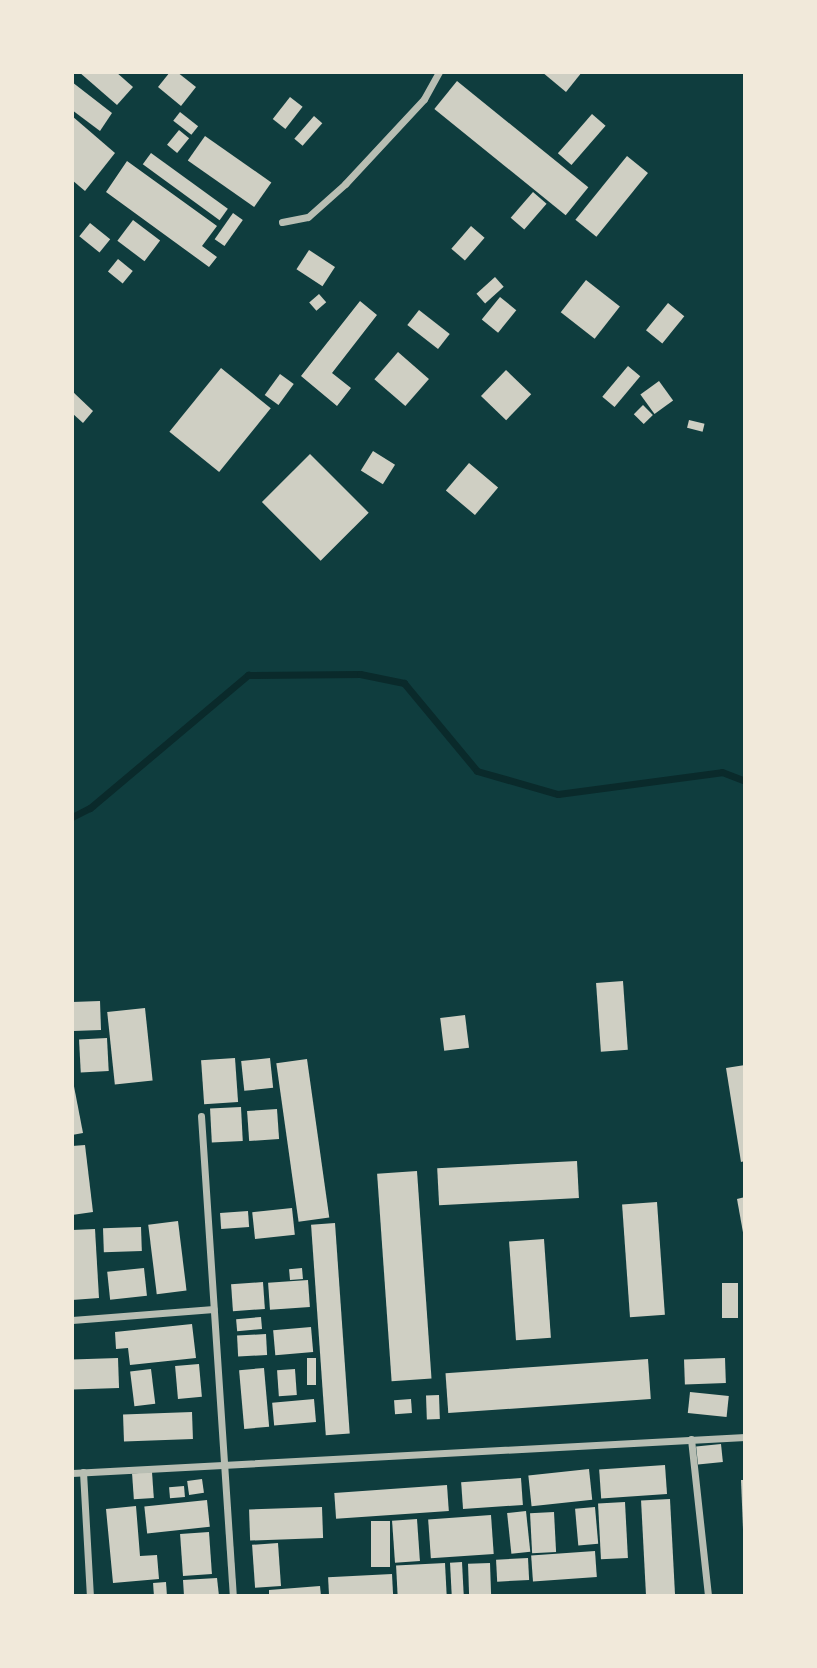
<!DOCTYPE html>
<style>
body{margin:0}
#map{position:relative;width:817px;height:1668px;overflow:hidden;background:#0f3d3e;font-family:"Source Sans 3",sans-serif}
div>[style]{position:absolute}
.stream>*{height:7px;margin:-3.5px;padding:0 3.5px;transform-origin:3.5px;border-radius:3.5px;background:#0a2a2b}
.building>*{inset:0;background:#cfcfc3;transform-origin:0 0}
.minor>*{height:7px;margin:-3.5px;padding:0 3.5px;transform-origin:3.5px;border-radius:3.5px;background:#b8beb3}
span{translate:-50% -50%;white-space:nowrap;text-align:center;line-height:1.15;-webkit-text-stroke:6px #f1e9da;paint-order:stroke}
.frame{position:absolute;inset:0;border:74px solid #f1e9da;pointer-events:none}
</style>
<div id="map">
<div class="stream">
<div style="left:72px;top:817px;width:20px;rotate:-27deg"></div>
<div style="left:90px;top:808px;width:207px;rotate:-40.1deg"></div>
<div style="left:248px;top:675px;width:112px;rotate:-0.5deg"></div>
<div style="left:360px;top:674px;width:45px;rotate:11.6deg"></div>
<div style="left:404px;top:683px;width:114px;rotate:50.3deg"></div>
<div style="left:477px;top:771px;width:84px;rotate:15.9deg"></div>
<div style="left:558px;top:794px;width:165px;rotate:-7.6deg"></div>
<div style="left:722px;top:772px;width:25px;rotate:21deg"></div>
</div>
<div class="building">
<div style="clip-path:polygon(79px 72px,116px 72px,133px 87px,117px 105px)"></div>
<div style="clip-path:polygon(170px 72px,177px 72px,196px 87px,181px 106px,158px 87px)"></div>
<div style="clip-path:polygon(542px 72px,582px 72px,566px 92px)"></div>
<div style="left:457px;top:81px;width:169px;height:36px;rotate:39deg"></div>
<div style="clip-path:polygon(72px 82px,112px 113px,100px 131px,72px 110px)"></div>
<div style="left:290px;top:97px;width:16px;height:28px;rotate:38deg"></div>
<div style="left:180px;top:112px;width:23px;height:11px;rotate:38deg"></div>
<div style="left:592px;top:114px;width:18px;height:52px;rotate:41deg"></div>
<div style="clip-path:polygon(72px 116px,115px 153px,85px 191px,72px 180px)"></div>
<div style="left:314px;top:116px;width:11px;height:30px;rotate:41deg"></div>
<div style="left:179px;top:130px;width:13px;height:19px;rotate:39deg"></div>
<div style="left:205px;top:136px;width:81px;height:30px;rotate:35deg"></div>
<div style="left:151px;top:153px;width:95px;height:14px;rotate:36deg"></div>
<div style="left:627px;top:156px;width:27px;height:82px;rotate:39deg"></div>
<div style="clip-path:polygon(127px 161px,217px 226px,202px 246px,217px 257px,209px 267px,106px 192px)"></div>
<div style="left:533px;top:192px;width:18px;height:34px;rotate:41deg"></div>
<div style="left:233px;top:213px;width:12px;height:32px;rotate:35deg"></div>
<div style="left:133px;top:220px;width:34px;height:26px;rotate:37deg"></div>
<div style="left:90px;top:223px;width:26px;height:17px;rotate:39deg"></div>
<div style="left:471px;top:226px;width:18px;height:30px;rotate:41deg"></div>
<div style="left:309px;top:250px;width:31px;height:23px;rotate:33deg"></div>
<div style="left:118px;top:259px;width:19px;height:16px;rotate:39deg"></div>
<div style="left:495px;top:277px;width:13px;height:25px;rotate:48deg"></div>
<div style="left:586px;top:280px;width:43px;height:41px;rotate:38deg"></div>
<div style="left:319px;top:294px;width:11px;height:13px;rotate:49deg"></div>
<div style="left:500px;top:297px;width:21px;height:29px;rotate:39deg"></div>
<div style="clip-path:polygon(360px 301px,377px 315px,332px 373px,351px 388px,337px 406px,301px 376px)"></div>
<div style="left:668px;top:303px;width:21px;height:35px;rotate:39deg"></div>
<div style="left:419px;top:310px;width:39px;height:19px;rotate:38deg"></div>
<div style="left:398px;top:352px;width:41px;height:36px;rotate:41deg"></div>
<div style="left:628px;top:366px;width:16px;height:40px;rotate:40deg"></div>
<div style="left:221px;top:368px;width:64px;height:82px;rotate:39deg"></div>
<div style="left:506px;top:370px;width:35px;height:36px;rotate:44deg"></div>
<div style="left:280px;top:374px;width:17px;height:26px;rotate:36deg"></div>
<div style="left:659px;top:381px;width:24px;height:23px;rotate:54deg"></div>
<div style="clip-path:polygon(72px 391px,93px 411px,83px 423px,72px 413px)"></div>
<div style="left:643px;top:405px;width:14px;height:13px;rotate:45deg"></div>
<div style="left:689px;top:420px;width:16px;height:8px;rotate:14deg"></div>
<div style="left:373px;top:451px;width:26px;height:23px;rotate:32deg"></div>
<div style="left:310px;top:454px;width:83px;height:68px;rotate:45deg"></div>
<div style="left:469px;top:463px;width:38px;height:36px;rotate:40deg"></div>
<div style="left:623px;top:981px;width:69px;height:27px;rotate:86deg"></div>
<div style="left:100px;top:1001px;width:29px;height:28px;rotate:88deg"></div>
<div style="left:145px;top:1008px;width:73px;height:38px;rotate:84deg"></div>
<div style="left:465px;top:1015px;width:33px;height:25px;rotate:83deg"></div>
<div style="left:107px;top:1038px;width:33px;height:28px;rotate:87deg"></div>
<div style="left:235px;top:1058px;width:44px;height:34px;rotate:86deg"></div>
<div style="left:270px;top:1058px;width:30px;height:29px;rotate:84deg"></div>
<div style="left:307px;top:1059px;width:160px;height:31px;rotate:82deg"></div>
<div style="clip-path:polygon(745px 1065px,745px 1161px,741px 1162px,726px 1068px)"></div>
<div style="clip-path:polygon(72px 1076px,83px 1133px,72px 1135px)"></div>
<div style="left:241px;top:1107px;width:34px;height:31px;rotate:87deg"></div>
<div style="left:277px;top:1109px;width:30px;height:30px;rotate:86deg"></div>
<div style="clip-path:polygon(85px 1145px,93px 1212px,72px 1215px,72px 1146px)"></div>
<div style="left:577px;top:1161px;width:37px;height:140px;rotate:87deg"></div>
<div style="left:417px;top:1171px;width:208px;height:40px;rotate:86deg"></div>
<div style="clip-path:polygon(745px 1197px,745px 1238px,744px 1238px,737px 1199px)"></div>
<div style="left:657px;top:1202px;width:113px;height:35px;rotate:86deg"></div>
<div style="left:292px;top:1208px;width:27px;height:40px;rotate:84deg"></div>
<div style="left:248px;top:1211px;width:16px;height:28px;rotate:86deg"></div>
<div style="left:178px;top:1221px;width:70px;height:30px;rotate:83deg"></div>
<div style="left:335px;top:1223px;width:211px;height:24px;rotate:86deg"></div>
<div style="left:141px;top:1227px;width:24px;height:38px;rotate:88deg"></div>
<div style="clip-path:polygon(95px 1229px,99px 1298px,72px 1300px,72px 1230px)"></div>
<div style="left:544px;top:1239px;width:99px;height:35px;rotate:86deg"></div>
<div style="left:144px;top:1268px;width:28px;height:37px;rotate:84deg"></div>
<div style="left:302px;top:1268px;width:11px;height:13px;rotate:85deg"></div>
<div style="left:308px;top:1280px;width:27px;height:40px;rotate:86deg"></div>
<div style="left:263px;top:1282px;width:27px;height:32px;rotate:86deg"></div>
<div style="left:722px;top:1283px;width:16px;height:35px"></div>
<div style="left:261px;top:1317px;width:12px;height:25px;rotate:85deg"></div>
<div style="clip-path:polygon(192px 1324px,196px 1358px,130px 1365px,128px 1348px,116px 1349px,115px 1332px)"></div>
<div style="left:311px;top:1327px;width:25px;height:38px;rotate:85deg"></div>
<div style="left:266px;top:1334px;width:21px;height:29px;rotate:87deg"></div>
<div style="left:118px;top:1358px;width:30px;height:46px;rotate:88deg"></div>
<div style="left:307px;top:1358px;width:9px;height:27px"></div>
<div style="left:725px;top:1358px;width:25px;height:41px;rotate:88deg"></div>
<div style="left:648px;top:1359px;width:40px;height:203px;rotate:86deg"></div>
<div style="left:199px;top:1364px;width:33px;height:24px;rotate:85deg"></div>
<div style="left:264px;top:1368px;width:59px;height:25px;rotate:85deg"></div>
<div style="left:151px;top:1369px;width:35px;height:21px;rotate:83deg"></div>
<div style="left:295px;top:1369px;width:26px;height:18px;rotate:86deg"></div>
<div style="left:690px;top:1392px;width:39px;height:21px;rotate:6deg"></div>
<div style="left:439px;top:1395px;width:24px;height:13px;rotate:88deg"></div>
<div style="left:314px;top:1399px;width:23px;height:42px;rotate:85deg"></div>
<div style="left:411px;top:1399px;width:14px;height:17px;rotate:86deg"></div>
<div style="left:192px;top:1412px;width:27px;height:69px;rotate:88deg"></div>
<div style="left:721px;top:1444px;width:18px;height:25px;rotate:84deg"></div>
<div style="left:665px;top:1465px;width:29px;height:66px;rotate:86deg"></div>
<div style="left:589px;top:1469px;width:31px;height:61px;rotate:84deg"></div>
<div style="left:152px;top:1472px;width:26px;height:20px;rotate:86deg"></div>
<div style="left:521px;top:1478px;width:27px;height:60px;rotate:86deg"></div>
<div style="left:202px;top:1479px;width:14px;height:15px;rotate:82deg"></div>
<div style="clip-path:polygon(741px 1480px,745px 1480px,745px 1528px,743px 1529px)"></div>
<div style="left:447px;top:1485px;width:26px;height:113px;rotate:86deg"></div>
<div style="left:184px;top:1486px;width:11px;height:15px;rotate:85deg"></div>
<div style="left:670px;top:1499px;width:97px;height:29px;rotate:87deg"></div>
<div style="left:207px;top:1500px;width:27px;height:63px;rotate:84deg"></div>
<div style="left:625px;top:1502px;width:56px;height:27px;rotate:87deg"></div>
<div style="clip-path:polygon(136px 1506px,140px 1556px,157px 1555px,159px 1579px,113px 1583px,106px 1509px)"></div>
<div style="left:322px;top:1507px;width:31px;height:73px;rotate:88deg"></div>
<div style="left:595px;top:1507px;width:37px;height:20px;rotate:85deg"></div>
<div style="left:526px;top:1511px;width:41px;height:19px;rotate:84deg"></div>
<div style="left:554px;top:1512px;width:40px;height:24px;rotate:87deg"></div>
<div style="left:491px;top:1515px;width:39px;height:63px;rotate:86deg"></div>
<div style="left:417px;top:1519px;width:42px;height:25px;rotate:86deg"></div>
<div style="left:371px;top:1521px;width:19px;height:46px"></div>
<div style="left:209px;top:1532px;width:42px;height:29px;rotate:86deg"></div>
<div style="left:278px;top:1543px;width:43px;height:26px;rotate:86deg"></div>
<div style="left:595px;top:1551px;width:26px;height:64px;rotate:86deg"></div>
<div style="left:528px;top:1558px;width:22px;height:32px;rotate:87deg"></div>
<div style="left:462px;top:1562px;width:34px;height:12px;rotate:87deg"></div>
<div style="left:445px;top:1563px;width:33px;height:49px;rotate:87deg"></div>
<div style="left:490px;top:1563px;width:33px;height:22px;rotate:88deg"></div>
<div style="left:392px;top:1574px;width:22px;height:64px;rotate:87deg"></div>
<div style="clip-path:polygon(217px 1578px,219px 1596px,184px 1596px,183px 1580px)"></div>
<div style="left:166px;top:1582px;width:13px;height:13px;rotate:86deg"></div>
<div style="clip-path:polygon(320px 1586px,321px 1596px,269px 1596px,269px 1590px)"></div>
</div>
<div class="minor">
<div style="left:282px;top:222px;width:26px;rotate:-11deg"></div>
<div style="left:308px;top:217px;width:50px;rotate:-41.7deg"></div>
<div style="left:345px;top:184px;width:116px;rotate:-47.1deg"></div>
<div style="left:424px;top:99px;width:31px;rotate:-61deg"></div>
<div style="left:201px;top:1116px;width:481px;rotate:86.2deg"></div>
<div style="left:72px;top:1320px;width:142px;rotate:-4.4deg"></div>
<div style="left:691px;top:1439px;width:158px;rotate:83.8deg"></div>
<div style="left:83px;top:1472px;width:124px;rotate:86.8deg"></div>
<div style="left:72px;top:1473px;width:674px;rotate:-3.06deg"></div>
</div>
<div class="frame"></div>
</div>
